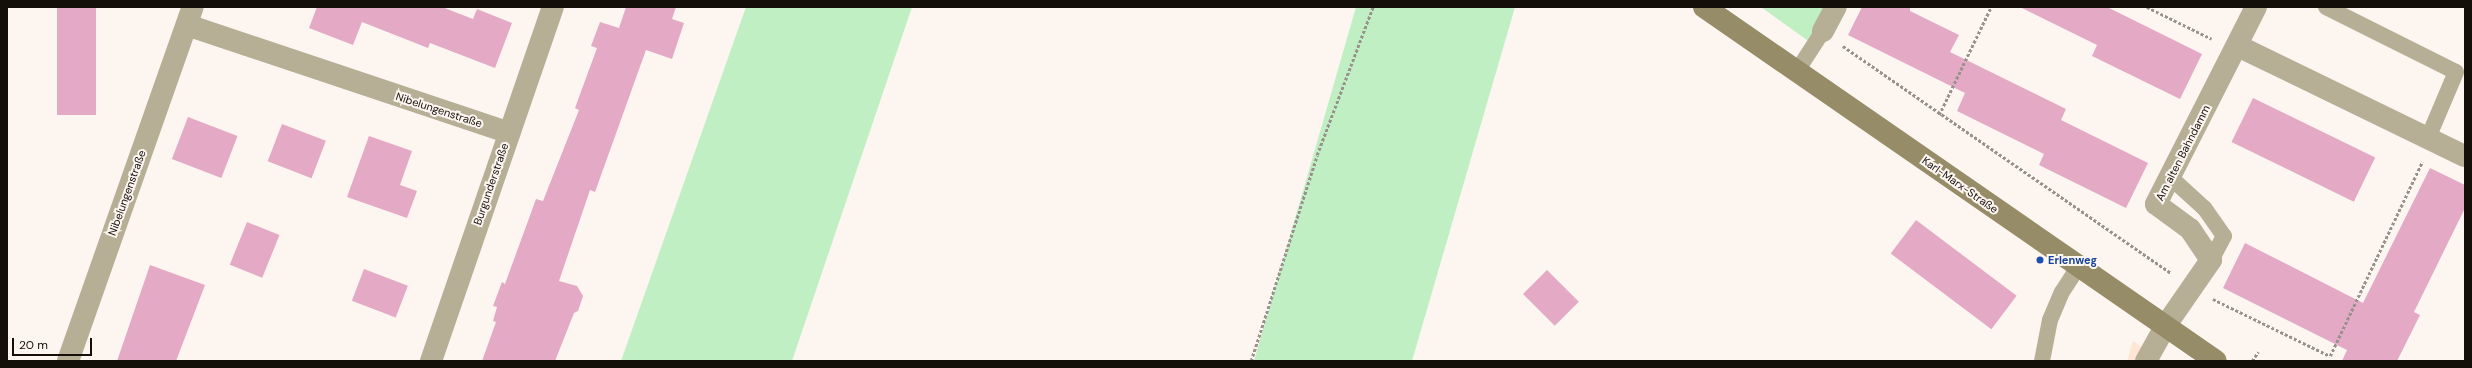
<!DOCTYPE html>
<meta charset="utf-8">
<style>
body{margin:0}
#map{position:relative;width:2472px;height:368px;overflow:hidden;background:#fdf5f0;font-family:"DM Sans",sans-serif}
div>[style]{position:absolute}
.built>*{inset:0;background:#ffe5d4}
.green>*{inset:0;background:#c1efc4}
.building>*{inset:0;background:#e4a9c4;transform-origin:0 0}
.path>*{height:2.5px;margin-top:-1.25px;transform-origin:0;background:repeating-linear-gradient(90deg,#99918c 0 3px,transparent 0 5px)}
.lane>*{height:16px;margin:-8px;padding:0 8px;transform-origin:8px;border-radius:8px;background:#b6af96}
.street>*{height:22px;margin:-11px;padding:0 11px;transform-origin:11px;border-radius:11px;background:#b6af96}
.secondary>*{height:22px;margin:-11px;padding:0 11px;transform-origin:11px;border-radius:11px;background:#968c67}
.dots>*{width:11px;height:11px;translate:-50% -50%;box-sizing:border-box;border:2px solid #fdf5f0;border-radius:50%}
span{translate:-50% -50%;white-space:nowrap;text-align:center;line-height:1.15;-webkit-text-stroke:4px #fdf5f0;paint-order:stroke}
.street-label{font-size:11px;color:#150f0a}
.transit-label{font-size:11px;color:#164399;font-weight:700}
.left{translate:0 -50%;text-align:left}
.frame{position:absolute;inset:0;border:8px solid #150f0a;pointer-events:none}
.scale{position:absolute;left:12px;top:338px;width:80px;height:18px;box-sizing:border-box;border:2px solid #150f0a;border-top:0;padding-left:5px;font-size:12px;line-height:14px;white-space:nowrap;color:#150f0a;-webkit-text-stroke:3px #fdf5f0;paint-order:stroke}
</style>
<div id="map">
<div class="built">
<div style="clip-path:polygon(2133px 341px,2163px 361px,2127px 361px)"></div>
</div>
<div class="green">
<div style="clip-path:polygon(746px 7px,912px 7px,792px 361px,621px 361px)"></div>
<div style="clip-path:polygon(1356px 7px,1515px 7px,1412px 361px,1254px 361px)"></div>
<div style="clip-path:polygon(1761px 7px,1829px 7px,1811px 43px)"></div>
</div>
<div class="building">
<div style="left:57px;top:7px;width:39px;height:108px"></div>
<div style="clip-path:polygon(317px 7px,442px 7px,473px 19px,477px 9px,512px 23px,495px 68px,430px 43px,428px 48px,362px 22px,353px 45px,309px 28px)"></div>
<div style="clip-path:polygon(626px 7px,676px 7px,672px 19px,684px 23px,672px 59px,646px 50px,595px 192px,590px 190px,559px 281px,577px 286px,583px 296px,578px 311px,574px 313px,555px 361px,482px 361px,496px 322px,493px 321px,497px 307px,493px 306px,502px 282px,505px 284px,536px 199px,543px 201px,579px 110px,575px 108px,597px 48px,591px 46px,600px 22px,619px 28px)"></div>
<div style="clip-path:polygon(1862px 7px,1910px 7px,1910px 11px,1959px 35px,1950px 52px,2066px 109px,2061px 120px,2148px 163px,2126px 208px,2039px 165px,2044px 154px,1957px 111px,1965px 93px,1848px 35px)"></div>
<div style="clip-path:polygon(2020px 7px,2107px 7px,2202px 54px,2180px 99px,2092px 56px,2097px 45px)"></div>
<div style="left:2253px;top:98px;width:136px;height:49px;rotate:26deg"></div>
<div style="left:188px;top:117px;width:53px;height:45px;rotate:21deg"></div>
<div style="left:282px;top:124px;width:47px;height:40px;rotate:21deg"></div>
<div style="clip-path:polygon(369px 136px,412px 151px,400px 185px,417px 191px,407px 218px,347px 197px)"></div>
<div style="clip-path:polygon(2430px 168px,2465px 185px,2465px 208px,2414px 312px,2420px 315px,2397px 361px,2342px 361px,2347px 350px,2223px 288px,2245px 243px,2363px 303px)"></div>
<div style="left:1916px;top:220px;width:126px;height:42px;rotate:37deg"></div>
<div style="left:247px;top:222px;width:35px;height:46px;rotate:22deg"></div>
<div style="clip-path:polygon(150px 265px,205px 285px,176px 361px,117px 361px)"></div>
<div style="left:364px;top:269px;width:47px;height:34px;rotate:21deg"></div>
<div style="left:1547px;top:270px;width:45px;height:34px;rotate:45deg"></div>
</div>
<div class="path">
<div style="left:2147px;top:7px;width:72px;rotate:26.2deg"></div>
<div style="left:1843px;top:46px;width:399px;rotate:34.7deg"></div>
<div style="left:1939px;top:115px;width:120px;rotate:-64.3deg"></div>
<div style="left:2213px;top:299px;width:130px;rotate:26deg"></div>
<div style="left:2330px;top:356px;width:215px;rotate:-64.6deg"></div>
<div style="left:1251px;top:361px;width:216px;rotate:-72.2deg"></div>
<div style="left:1317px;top:155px;width:158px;rotate:-69.3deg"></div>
<div style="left:2252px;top:361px;width:11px;rotate:-56deg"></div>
</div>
<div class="lane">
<div style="left:2326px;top:7px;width:145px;rotate:26.6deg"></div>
<div style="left:2456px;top:72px;width:72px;rotate:113deg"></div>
<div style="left:1797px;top:71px;width:48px;rotate:-57deg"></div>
<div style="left:2170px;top:177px;width:47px;rotate:42.4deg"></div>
<div style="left:2205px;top:209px;width:33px;rotate:55deg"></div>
<div style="left:2224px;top:236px;width:27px;rotate:118deg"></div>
<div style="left:2042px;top:361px;width:42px;rotate:-79deg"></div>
<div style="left:2050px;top:320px;width:30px;rotate:-67deg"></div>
<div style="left:2062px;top:292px;width:30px;rotate:-57deg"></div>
</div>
<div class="street">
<div style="left:187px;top:25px;width:340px;rotate:18.5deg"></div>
<div style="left:1823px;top:31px;width:27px;rotate:-62deg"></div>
<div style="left:2238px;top:46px;width:252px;rotate:25.9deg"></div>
<div style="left:68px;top:361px;width:375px;rotate:-70.6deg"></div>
<div style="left:431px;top:361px;width:374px;rotate:-71deg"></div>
<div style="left:2146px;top:361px;width:41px;rotate:-60.9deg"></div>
<div style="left:2166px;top:325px;width:79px;rotate:-55.3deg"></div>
<div style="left:2211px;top:260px;width:37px;rotate:-124deg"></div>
<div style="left:2190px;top:229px;width:42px;rotate:-143.7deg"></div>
<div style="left:2156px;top:204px;width:221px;rotate:-63.1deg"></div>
</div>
<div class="secondary">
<div style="left:1704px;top:7px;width:622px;rotate:34.66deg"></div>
</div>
<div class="dots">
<div style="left:2040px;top:260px;background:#1a4fb4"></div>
</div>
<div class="street-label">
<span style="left:439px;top:110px;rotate:18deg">Nibelungenstraße</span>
<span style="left:2183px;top:153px;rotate:-63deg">Am alten Bahndamm</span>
<span style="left:491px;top:184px;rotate:-71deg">Burgunderstraße</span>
<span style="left:1960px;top:185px;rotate:35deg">Karl-Marx-Straße</span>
<span style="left:127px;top:193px;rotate:-70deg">Nibelungenstraße</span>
</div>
<div class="transit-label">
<span class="left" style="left:2048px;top:260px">Erlenweg</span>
</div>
<div class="frame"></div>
<div class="scale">20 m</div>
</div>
